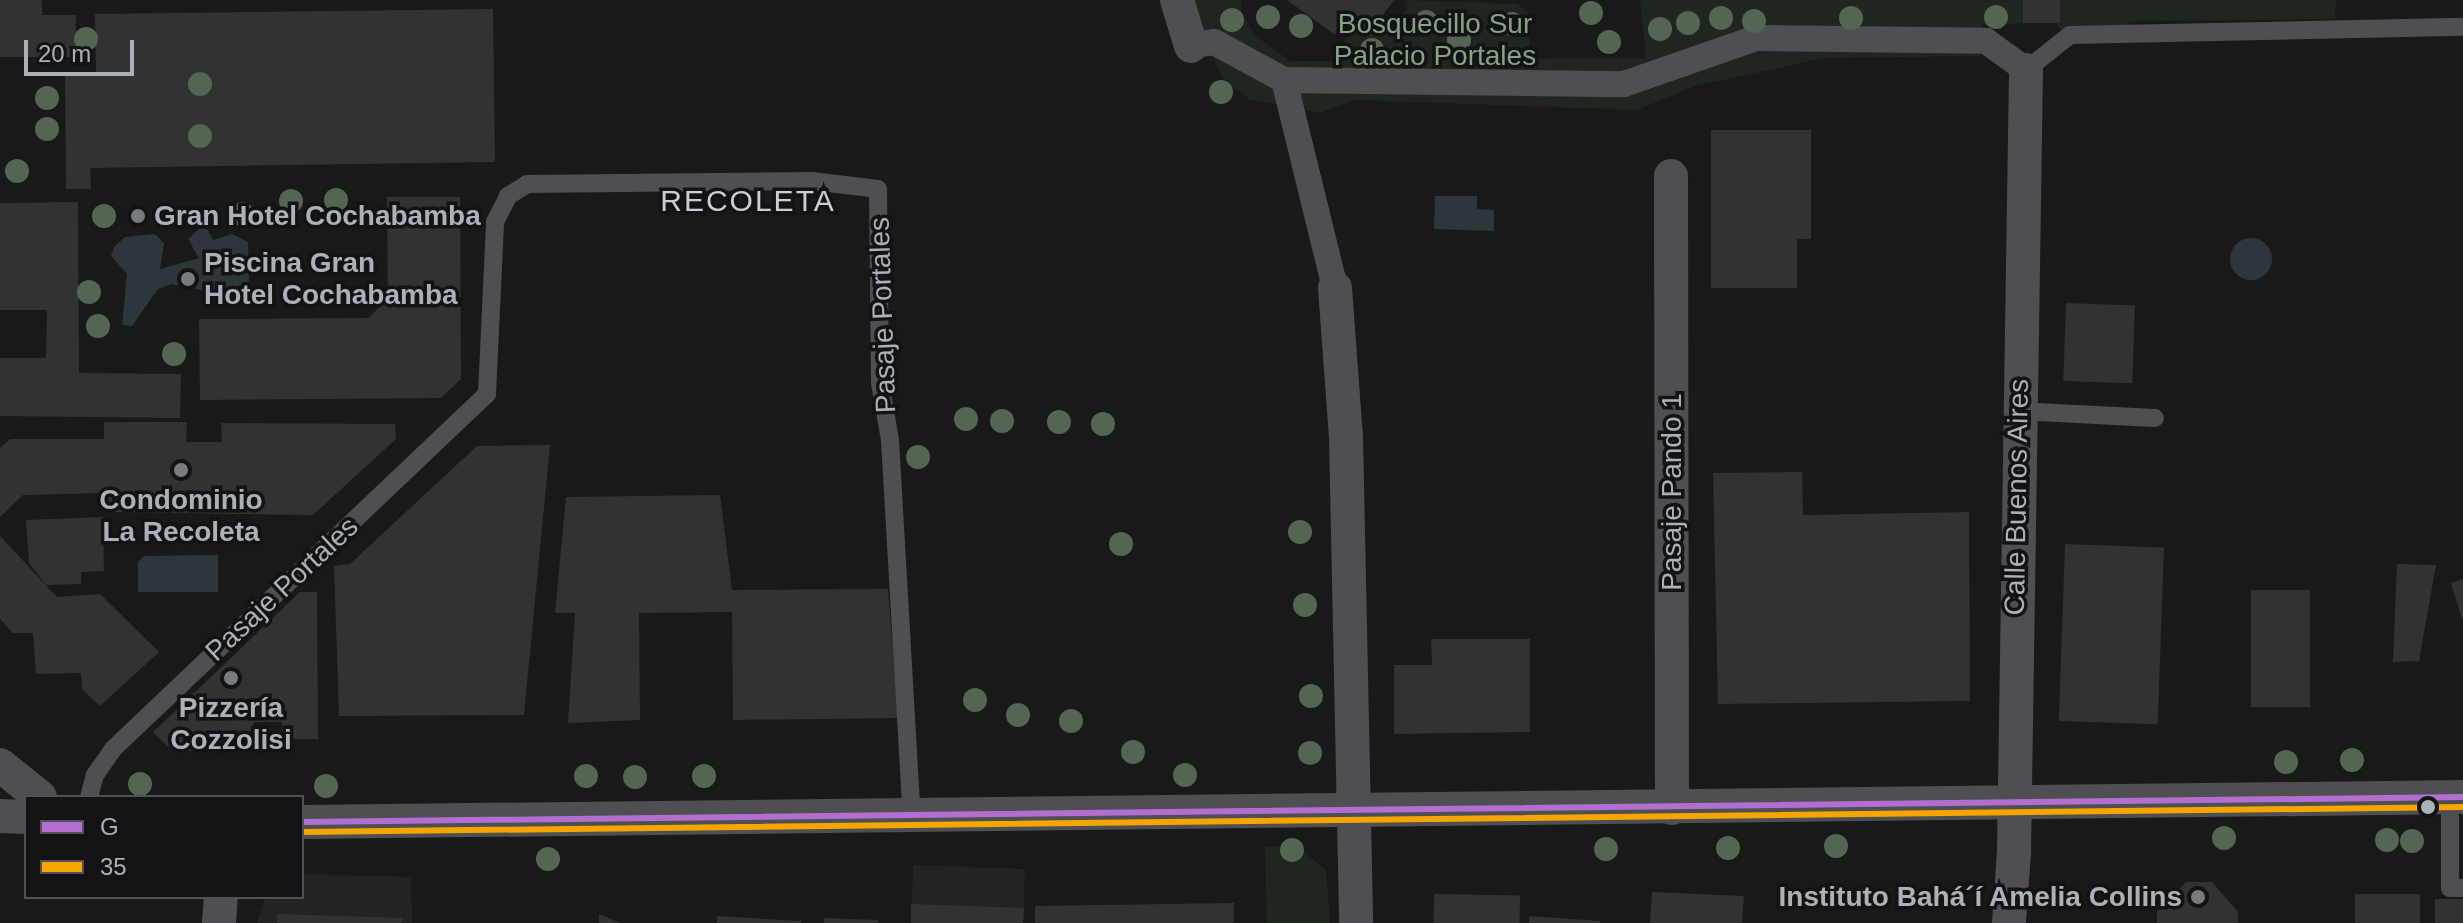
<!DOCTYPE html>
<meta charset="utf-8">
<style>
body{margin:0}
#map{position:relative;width:2463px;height:923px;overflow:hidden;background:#191919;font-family:Helvetica,sans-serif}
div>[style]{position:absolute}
.built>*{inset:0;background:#232325;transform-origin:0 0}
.green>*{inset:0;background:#1f261f}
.water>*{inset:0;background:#2c363b}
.round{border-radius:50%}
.building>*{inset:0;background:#323233;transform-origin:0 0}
.service>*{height:18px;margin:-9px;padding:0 9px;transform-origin:9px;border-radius:9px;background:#4d4f52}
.pedestrian>*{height:26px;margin:-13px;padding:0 13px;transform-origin:13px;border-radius:13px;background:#4d4f52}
.minor>*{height:34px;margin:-17px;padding:0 17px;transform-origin:17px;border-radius:17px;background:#4d4f52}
.bus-1>*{height:6px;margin:-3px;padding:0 3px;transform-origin:3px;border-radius:3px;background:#b36fd0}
.bus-2>*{height:6px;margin:-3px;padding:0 3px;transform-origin:3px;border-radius:3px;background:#f7a600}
.trees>*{width:24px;height:24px;margin:-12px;border-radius:50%;background:#546553}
.dots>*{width:22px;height:22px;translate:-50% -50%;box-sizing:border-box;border:4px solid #131315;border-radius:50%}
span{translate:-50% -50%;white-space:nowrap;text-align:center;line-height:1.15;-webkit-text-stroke:7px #131315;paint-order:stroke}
.park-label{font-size:28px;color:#84a482}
.poi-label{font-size:28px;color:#aab1b9;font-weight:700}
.left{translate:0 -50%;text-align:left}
.right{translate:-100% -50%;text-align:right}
.street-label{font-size:28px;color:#aab1b9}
.neighbourhood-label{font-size:30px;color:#cbcfd5;letter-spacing:2px}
.legend{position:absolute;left:24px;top:795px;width:280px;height:104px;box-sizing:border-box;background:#131315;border:2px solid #4f5257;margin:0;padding:10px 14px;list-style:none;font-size:24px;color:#aab1b9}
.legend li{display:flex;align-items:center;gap:16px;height:40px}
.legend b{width:40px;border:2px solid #4f5257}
.scale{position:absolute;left:24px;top:40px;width:110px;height:36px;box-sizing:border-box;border:4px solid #aab1b9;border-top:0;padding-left:10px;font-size:24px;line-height:28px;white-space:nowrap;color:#aab1b9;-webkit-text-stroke:6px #131315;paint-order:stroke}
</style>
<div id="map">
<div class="built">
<div style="left:1025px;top:869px;width:54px;height:112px;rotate:92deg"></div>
<div style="clip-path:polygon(302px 874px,411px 877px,412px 923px,257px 923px,265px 897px,302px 897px)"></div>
</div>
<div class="green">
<div style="clip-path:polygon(1189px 0,1241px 0,1241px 13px,1257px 37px,1290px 61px,1342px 61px,1339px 46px,1367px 22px,1387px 28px,1407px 9px,1405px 0,1517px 4px,1533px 17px,1527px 59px,1646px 58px,1640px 0,2336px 0,2335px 19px,2129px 21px,2127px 28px,2061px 30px,2055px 22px,1982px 25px,1981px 56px,1824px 58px,1695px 86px,1637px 110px,1355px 100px,1320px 113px,1249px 99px,1222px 78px)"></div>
<div style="clip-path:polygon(1295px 845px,1326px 870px,1330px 923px,1267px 923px,1265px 847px)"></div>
</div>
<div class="water">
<div style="clip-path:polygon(1435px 196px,1477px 196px,1477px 209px,1494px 210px,1494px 231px,1434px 229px)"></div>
<div style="clip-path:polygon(201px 227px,208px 230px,213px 240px,232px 234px,248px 242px,249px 283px,210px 302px,201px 290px,172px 284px,158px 289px,132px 326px,122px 325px,127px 274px,111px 256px,114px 247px,125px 237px,155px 234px,164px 243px,160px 269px,199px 258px,188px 239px)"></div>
<div class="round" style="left:2230px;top:238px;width:42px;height:42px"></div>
<div style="clip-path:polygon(218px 555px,218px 592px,138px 592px,138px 562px,144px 556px)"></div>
</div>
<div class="building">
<div style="clip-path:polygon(0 0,42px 0,42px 15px,76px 15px,75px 57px,0 57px)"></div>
<div style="clip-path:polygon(1287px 0,1394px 0,1368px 35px,1346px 19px,1335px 35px)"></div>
<div style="left:2023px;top:0;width:37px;height:23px"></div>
<div style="clip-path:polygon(493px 9px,495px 162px,90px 168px,91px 189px,66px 189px,65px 75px,96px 75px,95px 14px)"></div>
<div style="clip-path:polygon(1711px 130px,1811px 130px,1811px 239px,1797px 239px,1797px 288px,1711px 288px)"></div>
<div style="clip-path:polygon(387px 197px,460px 197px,461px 379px,441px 398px,200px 400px,199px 319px,368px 318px,388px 299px)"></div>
<div style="clip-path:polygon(78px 202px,79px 373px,181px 374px,180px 418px,0 416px,0 358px,46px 358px,47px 310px,0 310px,0 203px)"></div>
<div style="left:2066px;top:303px;width:69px;height:78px;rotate:2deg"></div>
<div style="clip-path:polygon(104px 422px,187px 422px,186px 442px,222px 442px,221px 423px,395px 424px,396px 439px,313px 515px,109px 512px,108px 493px,23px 495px,0 517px,0 448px,10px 439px,104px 439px)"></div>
<div style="clip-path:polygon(550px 445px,524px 715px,339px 716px,334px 566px,350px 564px,477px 446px)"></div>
<div style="clip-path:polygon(1802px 472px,1803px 515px,1969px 512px,1970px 701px,1718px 704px,1713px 473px)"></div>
<div style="clip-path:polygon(720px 495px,732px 590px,888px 589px,898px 718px,733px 720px,732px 612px,639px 613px,640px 720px,568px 723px,575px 613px,555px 613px,566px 497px)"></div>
<div style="clip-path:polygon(103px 517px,104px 571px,81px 572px,81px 584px,46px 585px,29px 563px,26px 520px)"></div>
<div style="clip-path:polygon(0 536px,57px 597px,100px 594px,159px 652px,100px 706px,82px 689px,81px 673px,36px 674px,33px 633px,13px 633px,0 619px)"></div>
<div style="left:2065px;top:544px;width:99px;height:177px;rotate:2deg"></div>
<div style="clip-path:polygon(2397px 564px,2436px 565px,2419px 661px,2393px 662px)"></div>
<div style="clip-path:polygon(2463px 579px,2463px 618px,2462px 619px,2451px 583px)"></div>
<div style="left:2310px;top:590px;width:117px;height:59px;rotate:90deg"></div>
<div style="clip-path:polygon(300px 592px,317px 592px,318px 739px,282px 739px,282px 722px,254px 722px,253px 750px,178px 751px,167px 746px,153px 732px)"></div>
<div style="clip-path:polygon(1431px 639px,1530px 639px,1530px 732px,1394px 734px,1394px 665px,1432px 665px)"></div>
<div style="clip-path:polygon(2186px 882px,2212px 882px,2238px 912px,2238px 923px,2157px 923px,2157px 911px)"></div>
<div style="clip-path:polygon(1652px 892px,1744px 896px,1742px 923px,1650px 923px)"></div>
<div style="left:1434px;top:894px;width:86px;height:29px;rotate:1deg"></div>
<div style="left:2355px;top:894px;width:65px;height:29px"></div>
<div style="left:2435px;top:899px;width:28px;height:24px"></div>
<div style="clip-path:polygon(1234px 903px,1234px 923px,1035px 923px,1035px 906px)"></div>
<div style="clip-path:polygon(911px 904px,1024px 908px,1023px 923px,911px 923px)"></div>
<div style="clip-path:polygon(277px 914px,403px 918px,402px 923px,277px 923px)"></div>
<div style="clip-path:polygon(599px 914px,620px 923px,599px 923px)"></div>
<div style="clip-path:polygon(717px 916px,801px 921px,801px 923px,717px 923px)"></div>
<div style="clip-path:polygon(1529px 916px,1600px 921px,1600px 923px,1529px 923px)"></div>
<div style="clip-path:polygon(824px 918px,878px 920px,878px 923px,824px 923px)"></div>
</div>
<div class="service">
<div style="left:2026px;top:70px;width:56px;rotate:-38.5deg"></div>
<div style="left:2070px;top:35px;width:393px;rotate:-1.2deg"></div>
<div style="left:2018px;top:411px;width:137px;rotate:2.9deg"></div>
<div style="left:89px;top:797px;width:23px;rotate:-75deg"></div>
<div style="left:95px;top:775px;width:32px;rotate:-55deg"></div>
<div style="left:113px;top:749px;width:516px;rotate:-43.51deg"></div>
<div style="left:487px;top:394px;width:172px;rotate:-87.3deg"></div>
<div style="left:495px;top:222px;width:29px;rotate:-63deg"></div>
<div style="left:508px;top:196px;width:22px;rotate:-32deg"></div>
<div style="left:527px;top:184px;width:285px;rotate:-0.6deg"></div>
<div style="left:812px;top:181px;width:66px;rotate:6.9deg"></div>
<div style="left:878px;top:189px;width:194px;rotate:89.4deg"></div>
<div style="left:880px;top:383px;width:58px;rotate:80deg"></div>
<div style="left:890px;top:440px;width:378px;rotate:86.7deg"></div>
<div style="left:2450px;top:797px;width:91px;rotate:90deg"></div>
<div style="left:2450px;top:888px;width:13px"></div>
</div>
<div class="pedestrian">
<div style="left:1191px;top:46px;width:23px;rotate:-10deg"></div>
<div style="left:1214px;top:42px;width:80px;rotate:28.5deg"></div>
<div style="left:1284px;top:80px;width:340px;rotate:0.7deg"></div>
<div style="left:1624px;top:84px;width:140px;rotate:-19.2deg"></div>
<div style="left:1756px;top:38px;width:230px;rotate:0.7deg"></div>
<div style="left:1986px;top:41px;width:49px;rotate:35.9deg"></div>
<div style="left:1284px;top:80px;width:214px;rotate:76.2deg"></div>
</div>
<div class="minor">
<div style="left:1177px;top:0;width:48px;rotate:73.1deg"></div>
<div style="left:1671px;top:176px;width:632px;rotate:89.91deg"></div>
<div style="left:1335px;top:288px;width:149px;rotate:85.8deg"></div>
<div style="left:1346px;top:437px;width:486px;rotate:88.8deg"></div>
<div style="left:0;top:765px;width:51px;rotate:38.7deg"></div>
<div style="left:0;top:816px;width:26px;rotate:2deg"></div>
<div style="left:302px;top:822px;width:2161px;rotate:-0.66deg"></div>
<div style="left:219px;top:923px;width:26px;rotate:-86deg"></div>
<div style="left:2009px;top:923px;width:71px;rotate:-86deg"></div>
<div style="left:2014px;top:852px;width:782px;rotate:-89.12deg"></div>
</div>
<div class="bus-1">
<div style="left:302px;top:822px;width:2161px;rotate:-0.66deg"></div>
</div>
<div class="bus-2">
<div style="left:302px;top:832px;width:2161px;rotate:-0.66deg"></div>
</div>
<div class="trees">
<div style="left:1591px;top:13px"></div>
<div style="left:1268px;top:17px"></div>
<div style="left:1996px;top:17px"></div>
<div style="left:1721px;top:18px"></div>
<div style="left:1851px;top:18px"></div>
<div style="left:1232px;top:20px"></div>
<div style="left:1754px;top:21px"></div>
<div style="left:1426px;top:22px"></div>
<div style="left:1688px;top:23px"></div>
<div style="left:1512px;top:24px"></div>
<div style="left:1301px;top:26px"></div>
<div style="left:1660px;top:29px"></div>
<div style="left:86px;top:39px"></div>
<div style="left:1459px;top:40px"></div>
<div style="left:1609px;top:42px"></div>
<div style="left:1372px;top:50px"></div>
<div style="left:200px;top:84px"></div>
<div style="left:1221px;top:92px"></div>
<div style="left:47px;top:98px"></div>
<div style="left:47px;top:129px"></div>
<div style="left:200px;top:136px"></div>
<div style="left:17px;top:171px"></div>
<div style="left:336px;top:200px"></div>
<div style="left:291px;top:201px"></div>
<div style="left:242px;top:214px"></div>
<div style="left:104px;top:216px"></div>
<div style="left:89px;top:292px"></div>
<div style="left:98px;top:326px"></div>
<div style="left:174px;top:354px"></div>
<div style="left:966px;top:419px"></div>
<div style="left:1002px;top:421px"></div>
<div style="left:1059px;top:422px"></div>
<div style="left:1103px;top:424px"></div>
<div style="left:918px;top:457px"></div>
<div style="left:1300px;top:532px"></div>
<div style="left:1121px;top:544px"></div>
<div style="left:1305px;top:605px"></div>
<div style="left:1311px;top:696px"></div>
<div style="left:975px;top:700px"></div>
<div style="left:1018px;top:715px"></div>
<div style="left:1071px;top:721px"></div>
<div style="left:1133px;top:752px"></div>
<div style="left:1310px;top:753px"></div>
<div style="left:2352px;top:760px"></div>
<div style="left:2286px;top:762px"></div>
<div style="left:1185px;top:775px"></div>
<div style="left:586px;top:776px"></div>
<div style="left:704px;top:776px"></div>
<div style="left:635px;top:777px"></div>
<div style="left:140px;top:784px"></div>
<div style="left:326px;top:786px"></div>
<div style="left:2224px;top:838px"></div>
<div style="left:2387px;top:840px"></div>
<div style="left:2412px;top:841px"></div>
<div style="left:1836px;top:846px"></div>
<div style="left:1728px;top:848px"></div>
<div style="left:1606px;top:849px"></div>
<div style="left:1292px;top:850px"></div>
<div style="left:548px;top:859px"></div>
</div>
<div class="dots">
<div style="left:138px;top:216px;background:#777c81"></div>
<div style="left:188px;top:279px;background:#777c81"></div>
<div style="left:181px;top:470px;background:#777c81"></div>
<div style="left:231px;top:678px;background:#777c81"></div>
<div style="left:2428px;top:807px;background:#aab1b9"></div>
<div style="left:2198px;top:897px;background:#777c81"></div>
</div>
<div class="park-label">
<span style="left:1435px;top:40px">Bosquecillo Sur<br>Palacio Portales</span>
</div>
<div class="poi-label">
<span class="left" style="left:154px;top:216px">Gran Hotel Cochabamba</span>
<span class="left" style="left:204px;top:279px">Piscina Gran<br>Hotel Cochabamba</span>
<span style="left:181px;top:516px">Condominio<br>La Recoleta</span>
<span style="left:231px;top:724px">Pizzería<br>Cozzolisi</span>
<span class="right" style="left:2182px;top:897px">Instituto Bahá´í Amelia Collins</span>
</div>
<div class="street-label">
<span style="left:883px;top:315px;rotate:-92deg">Pasaje Portales</span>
<span style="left:1672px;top:492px;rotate:-90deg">Pasaje Pando 1</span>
<span style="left:2017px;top:497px;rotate:-89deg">Calle Buenos Aires</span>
<span style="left:282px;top:589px;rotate:-43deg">Pasaje Portales</span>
</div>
<div class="neighbourhood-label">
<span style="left:748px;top:201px">RECOLETA</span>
</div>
<ul class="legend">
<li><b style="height:10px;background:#b36fd0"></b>G</li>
<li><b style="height:10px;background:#f7a600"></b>35</li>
</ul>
<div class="scale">20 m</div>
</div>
